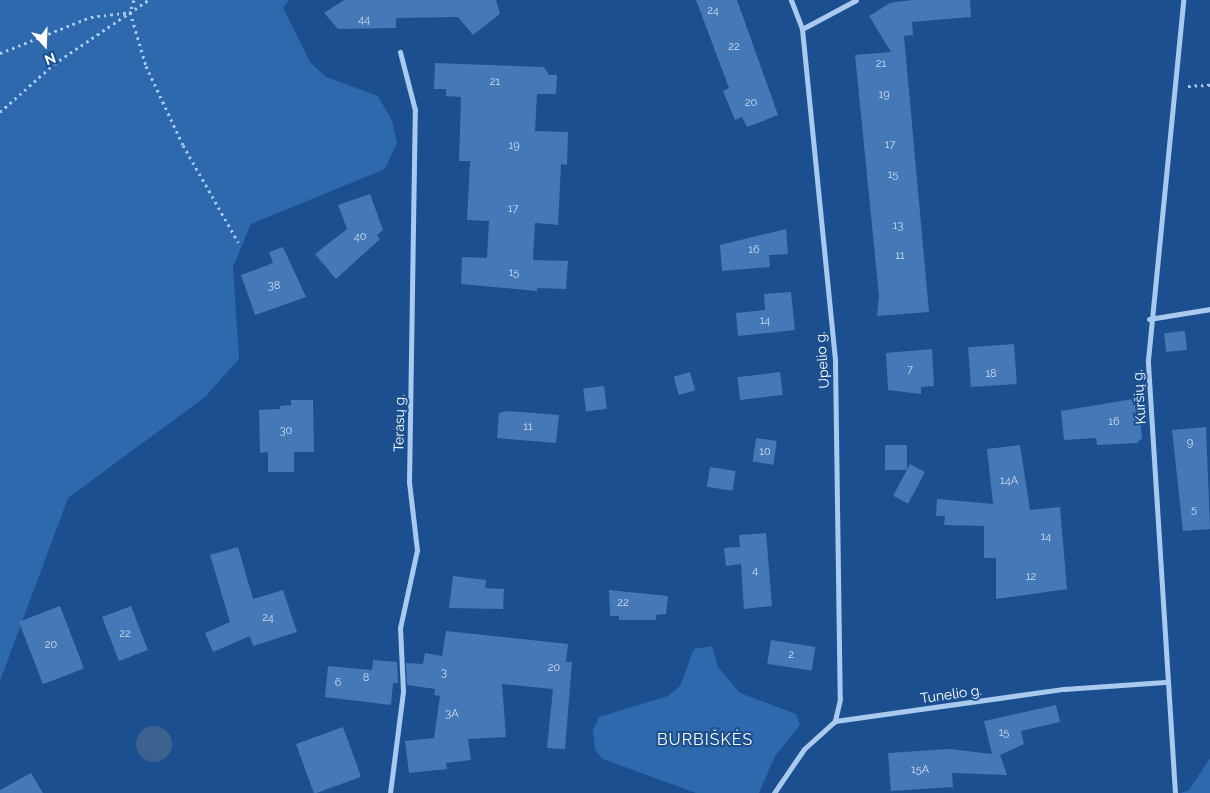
<!DOCTYPE html>
<meta charset="utf-8">
<style>
body{margin:0}
#map{position:relative;width:1210px;height:793px;overflow:hidden;background:#1b4f8f;font-family:Raleway,sans-serif}
div>[style]{position:absolute}
.green>*{inset:0;background:#2e69ad}
.water>*{inset:0;background:#3c6290}
.round{border-radius:50%}
.building>*{inset:0;background:#4478b7;transform-origin:0 0}
.path>*{height:3px;margin-top:-1.5px;transform-origin:0;background:repeating-linear-gradient(90deg,#a9c9ee 0 2.5px,transparent 0 6.5px)}
.street>*{height:5px;margin:-2.5px;padding:0 2.5px;transform-origin:2.5px;border-radius:2.5px;background:#a9c9ee}
span{translate:-50% -50%;white-space:nowrap;text-align:center;line-height:1.15;-webkit-text-stroke:4px #1b4f8f;paint-order:stroke}
.number-label{font-size:11px;color:#d0dded}
.number-label span{-webkit-text-stroke-width:0}
.street-label{font-size:14px;color:#fff}
.quarter-label{font-size:16px;color:#fff;letter-spacing:1px}
.north{position:absolute;left:20px;top:20px;width:50px;height:50px;-webkit-text-stroke:4px #1b4f8f;paint-order:stroke;rotate:160deg;font-size:14px;font-weight:700;line-height:20px;text-align:center;color:#fff}
.north::after{content:'';display:block;margin:auto;width:18px;height:22px;background:#fff;clip-path:polygon(50% 0,100% 100%,50% 72%,0 100%)}
</style>
<div id="map">
<div class="green">
<div style="clip-path:polygon(0 0,289px 0,283px 8px,310px 62px,326px 77px,378px 96px,392px 121px,397px 143px,385px 169px,251px 224px,233px 267px,239px 359px,205px 397px,68px 498px,0 681px)"></div>
<div style="clip-path:polygon(712px 646px,718px 667px,740px 693px,796px 714px,800px 725px,775px 756px,759px 793px,696px 793px,603px 759px,595px 750px,593px 730px,599px 717px,668px 696px,680px 686px,694px 649px)"></div>
<div style="clip-path:polygon(1210px 758px,1210px 793px,1181px 793px,1189px 790px)"></div>
</div>
<div class="water">
<div class="round" style="left:136px;top:726px;width:36px;height:36px"></div>
</div>
<div class="building">
<div style="clip-path:polygon(344px 0,496px 0,500px 14px,473px 35px,458px 17px,396px 18px,396px 28px,338px 29px,324px 13px)"></div>
<div style="clip-path:polygon(696px 0,737px 0,778px 115px,747px 127px,742px 117px,735px 120px,723px 91px,729px 88px)"></div>
<div style="clip-path:polygon(912px 0,970px 0,971px 17px,912px 22px,913px 35px,904px 36px,929px 312px,877px 316px,879px 296px,855px 55px,891px 52px,869px 16px,890px 3px)"></div>
<div style="clip-path:polygon(435px 63px,544px 67px,549px 75px,557px 75px,556px 94px,537px 94px,535px 131px,568px 132px,567px 165px,561px 164px,558px 225px,535px 223px,533px 260px,568px 261px,566px 289px,537px 288px,537px 291px,461px 284px,462px 257px,487px 258px,489px 221px,467px 220px,470px 161px,459px 161px,461px 97px,446px 96px,446px 89px,434px 89px)"></div>
<div style="clip-path:polygon(370px 194px,383px 230px,377px 235px,380px 239px,336px 279px,315px 254px,347px 229px,338px 205px)"></div>
<div style="clip-path:polygon(786px 229px,788px 254px,769px 255px,770px 267px,722px 271px,720px 245px)"></div>
<div style="clip-path:polygon(283px 247px,306px 297px,255px 315px,241px 275px,273px 263px,269px 252px)"></div>
<div style="clip-path:polygon(791px 292px,795px 330px,738px 336px,736px 313px,765px 310px,764px 294px)"></div>
<div style="left:1185px;top:331px;width:19px;height:21px;rotate:84deg"></div>
<div style="left:1014px;top:344px;width:40px;height:46px;rotate:86deg"></div>
<div style="clip-path:polygon(932px 349px,934px 386px,921px 387px,921px 394px,888px 390px,886px 353px)"></div>
<div style="left:690px;top:372px;width:19px;height:17px;rotate:74deg"></div>
<div style="left:780px;top:372px;width:23px;height:43px;rotate:83deg"></div>
<div style="left:604px;top:386px;width:23px;height:21px;rotate:83deg"></div>
<div style="clip-path:polygon(1133px 399px,1133px 405px,1139px 405px,1142px 438px,1137px 443px,1097px 445px,1096px 438px,1064px 440px,1061px 411px)"></div>
<div style="clip-path:polygon(291px 400px,313px 400px,314px 452px,294px 452px,294px 472px,268px 472px,268px 452px,260px 453px,259px 410px,280px 409px,280px 406px,291px 405px)"></div>
<div style="clip-path:polygon(508px 411px,559px 415px,556px 443px,497px 438px,499px 413px)"></div>
<div style="clip-path:polygon(1206px 427px,1210px 529px,1183px 531px,1172px 430px)"></div>
<div style="left:756px;top:438px;width:21px;height:24px;rotate:8deg"></div>
<div style="left:885px;top:445px;width:22px;height:25px"></div>
<div style="clip-path:polygon(1020px 445px,1030px 510px,1060px 507px,1067px 589px,996px 599px,996px 558px,984px 558px,984px 526px,944px 525px,945px 516px,936px 516px,937px 499px,993px 504px,987px 449px)"></div>
<div style="left:910px;top:464px;width:17px;height:36px;rotate:28deg"></div>
<div style="left:710px;top:467px;width:26px;height:20px;rotate:9deg"></div>
<div style="clip-path:polygon(766px 533px,772px 606px,744px 609px,741px 564px,726px 566px,724px 548px,740px 547px,739px 535px)"></div>
<div style="clip-path:polygon(238px 547px,253px 599px,283px 590px,297px 632px,253px 646px,250px 636px,213px 652px,205px 633px,230px 622px,210px 555px)"></div>
<div style="clip-path:polygon(453px 576px,486px 580px,485px 588px,504px 589px,503px 609px,449px 608px)"></div>
<div style="clip-path:polygon(609px 590px,668px 596px,666px 614px,656px 615px,656px 620px,619px 620px,619px 616px,610px 616px)"></div>
<div style="left:60px;top:606px;width:67px;height:44px;rotate:69deg"></div>
<div style="left:131px;top:606px;width:47px;height:31px;rotate:69deg"></div>
<div style="clip-path:polygon(446px 631px,568px 644px,566px 662px,572px 662px,565px 749px,547px 748px,553px 689px,502px 684px,506px 737px,468px 739px,471px 760px,446px 763px,447px 769px,409px 773px,405px 741px,434px 738px,440px 696px,434px 695px,435px 689px,407px 685px,406px 663px,423px 664px,425px 653px,442px 656px)"></div>
<div style="left:771px;top:640px;width:45px;height:24px;rotate:9deg"></div>
<div style="clip-path:polygon(373px 660px,397px 662px,398px 683px,393px 683px,391px 705px,325px 697px,328px 666px,372px 670px)"></div>
<div style="clip-path:polygon(1056px 705px,1060px 722px,1021px 731px,1024px 744px,1000px 755px,1007px 775px,952px 773px,953px 787px,891px 791px,888px 753px,949px 749px,992px 754px,984px 721px)"></div>
<div style="left:343px;top:727px;width:53px;height:50px;rotate:70deg"></div>
<div style="clip-path:polygon(31px 773px,43px 793px,0 793px,0 790px)"></div>
</div>
<div class="path">
<div style="left:134px;top:0;width:13px;rotate:108deg"></div>
<div style="left:130px;top:12px;width:56px;rotate:73.5deg"></div>
<div style="left:146px;top:66px;width:87px;rotate:64.9deg"></div>
<div style="left:183px;top:145px;width:112px;rotate:60.4deg"></div>
<div style="left:0;top:53px;width:98px;rotate:-21.6deg"></div>
<div style="left:91px;top:17px;width:38px;rotate:-7deg"></div>
<div style="left:1188px;top:86px;width:22px;rotate:-3deg"></div>
<div style="left:0;top:112px;width:72px;rotate:-41.6deg"></div>
<div style="left:54px;top:64px;width:114px;rotate:-34.2deg"></div>
</div>
<div class="street">
<div style="left:791px;top:0;width:31px;rotate:69deg"></div>
<div style="left:802px;top:29px;width:333px;rotate:84.3deg"></div>
<div style="left:835px;top:360px;width:339px;rotate:89.2deg"></div>
<div style="left:840px;top:699px;width:23px;rotate:103deg"></div>
<div style="left:802px;top:29px;width:61px;rotate:-28.2deg"></div>
<div style="left:1149px;top:319px;width:62px;rotate:-9.3deg"></div>
<div style="left:390px;top:793px;width:103px;rotate:-82.7deg"></div>
<div style="left:403px;top:691px;width:63px;rotate:-92.7deg"></div>
<div style="left:400px;top:628px;width:80px;rotate:-77.7deg"></div>
<div style="left:417px;top:550px;width:68px;rotate:-96.7deg"></div>
<div style="left:409px;top:482px;width:372px;rotate:-89.1deg"></div>
<div style="left:415px;top:110px;width:60px;rotate:-104.5deg"></div>
<div style="left:774px;top:793px;width:53px;rotate:-55.7deg"></div>
<div style="left:804px;top:749px;width:42px;rotate:-42.1deg"></div>
<div style="left:835px;top:721px;width:231px;rotate:-8deg"></div>
<div style="left:1064px;top:689px;width:101px;rotate:-4deg"></div>
<div style="left:1175px;top:793px;width:434px;rotate:-93.6deg"></div>
<div style="left:1148px;top:360px;width:362px;rotate:-84.4deg"></div>
</div>
<div class="number-label">
<span style="left:713px;top:11px">24</span>
<span style="left:364px;top:20px">44</span>
<span style="left:734px;top:47px">22</span>
<span style="left:881px;top:64px">21</span>
<span style="left:495px;top:82px">21</span>
<span style="left:884px;top:95px">19</span>
<span style="left:751px;top:103px">20</span>
<span style="left:890px;top:145px">17</span>
<span style="left:514px;top:146px">19</span>
<span style="left:893px;top:175px">15</span>
<span style="left:513px;top:209px">17</span>
<span style="left:898px;top:226px">13</span>
<span style="left:360px;top:237px">40</span>
<span style="left:754px;top:250px">16</span>
<span style="left:900px;top:256px">11</span>
<span style="left:514px;top:273px">15</span>
<span style="left:274px;top:286px">38</span>
<span style="left:765px;top:321px">14</span>
<span style="left:910px;top:370px">7</span>
<span style="left:991px;top:374px">18</span>
<span style="left:1114px;top:422px">16</span>
<span style="left:528px;top:427px">11</span>
<span style="left:286px;top:431px">30</span>
<span style="left:1190px;top:443px">9</span>
<span style="left:765px;top:452px">10</span>
<span style="left:1009px;top:481px">14A</span>
<span style="left:1194px;top:510px">5</span>
<span style="left:1046px;top:537px">14</span>
<span style="left:755px;top:571px">4</span>
<span style="left:1031px;top:577px">12</span>
<span style="left:623px;top:603px">22</span>
<span style="left:268px;top:618px">24</span>
<span style="left:125px;top:634px">22</span>
<span style="left:51px;top:645px">20</span>
<span style="left:791px;top:655px">2</span>
<span style="left:554px;top:668px">20</span>
<span style="left:444px;top:673px">3</span>
<span style="left:366px;top:678px">8</span>
<span style="left:338px;top:683px">6</span>
<span style="left:452px;top:714px">3A</span>
<span style="left:1004px;top:733px">15</span>
<span style="left:920px;top:770px">15A</span>
</div>
<div class="street-label">
<span style="left:822px;top:360px;rotate:-94deg">Upelio g.</span>
<span style="left:1139px;top:397px;rotate:-94deg">Kuršių g.</span>
<span style="left:399px;top:423px;rotate:-89deg">Terasų g.</span>
<span style="left:951px;top:694px;rotate:-8deg">Tunelio g.</span>
</div>
<div class="quarter-label">
<span style="left:705px;top:740px">BURBIŠKĖS</span>
</div>
<div class="north">N</div>
</div>
